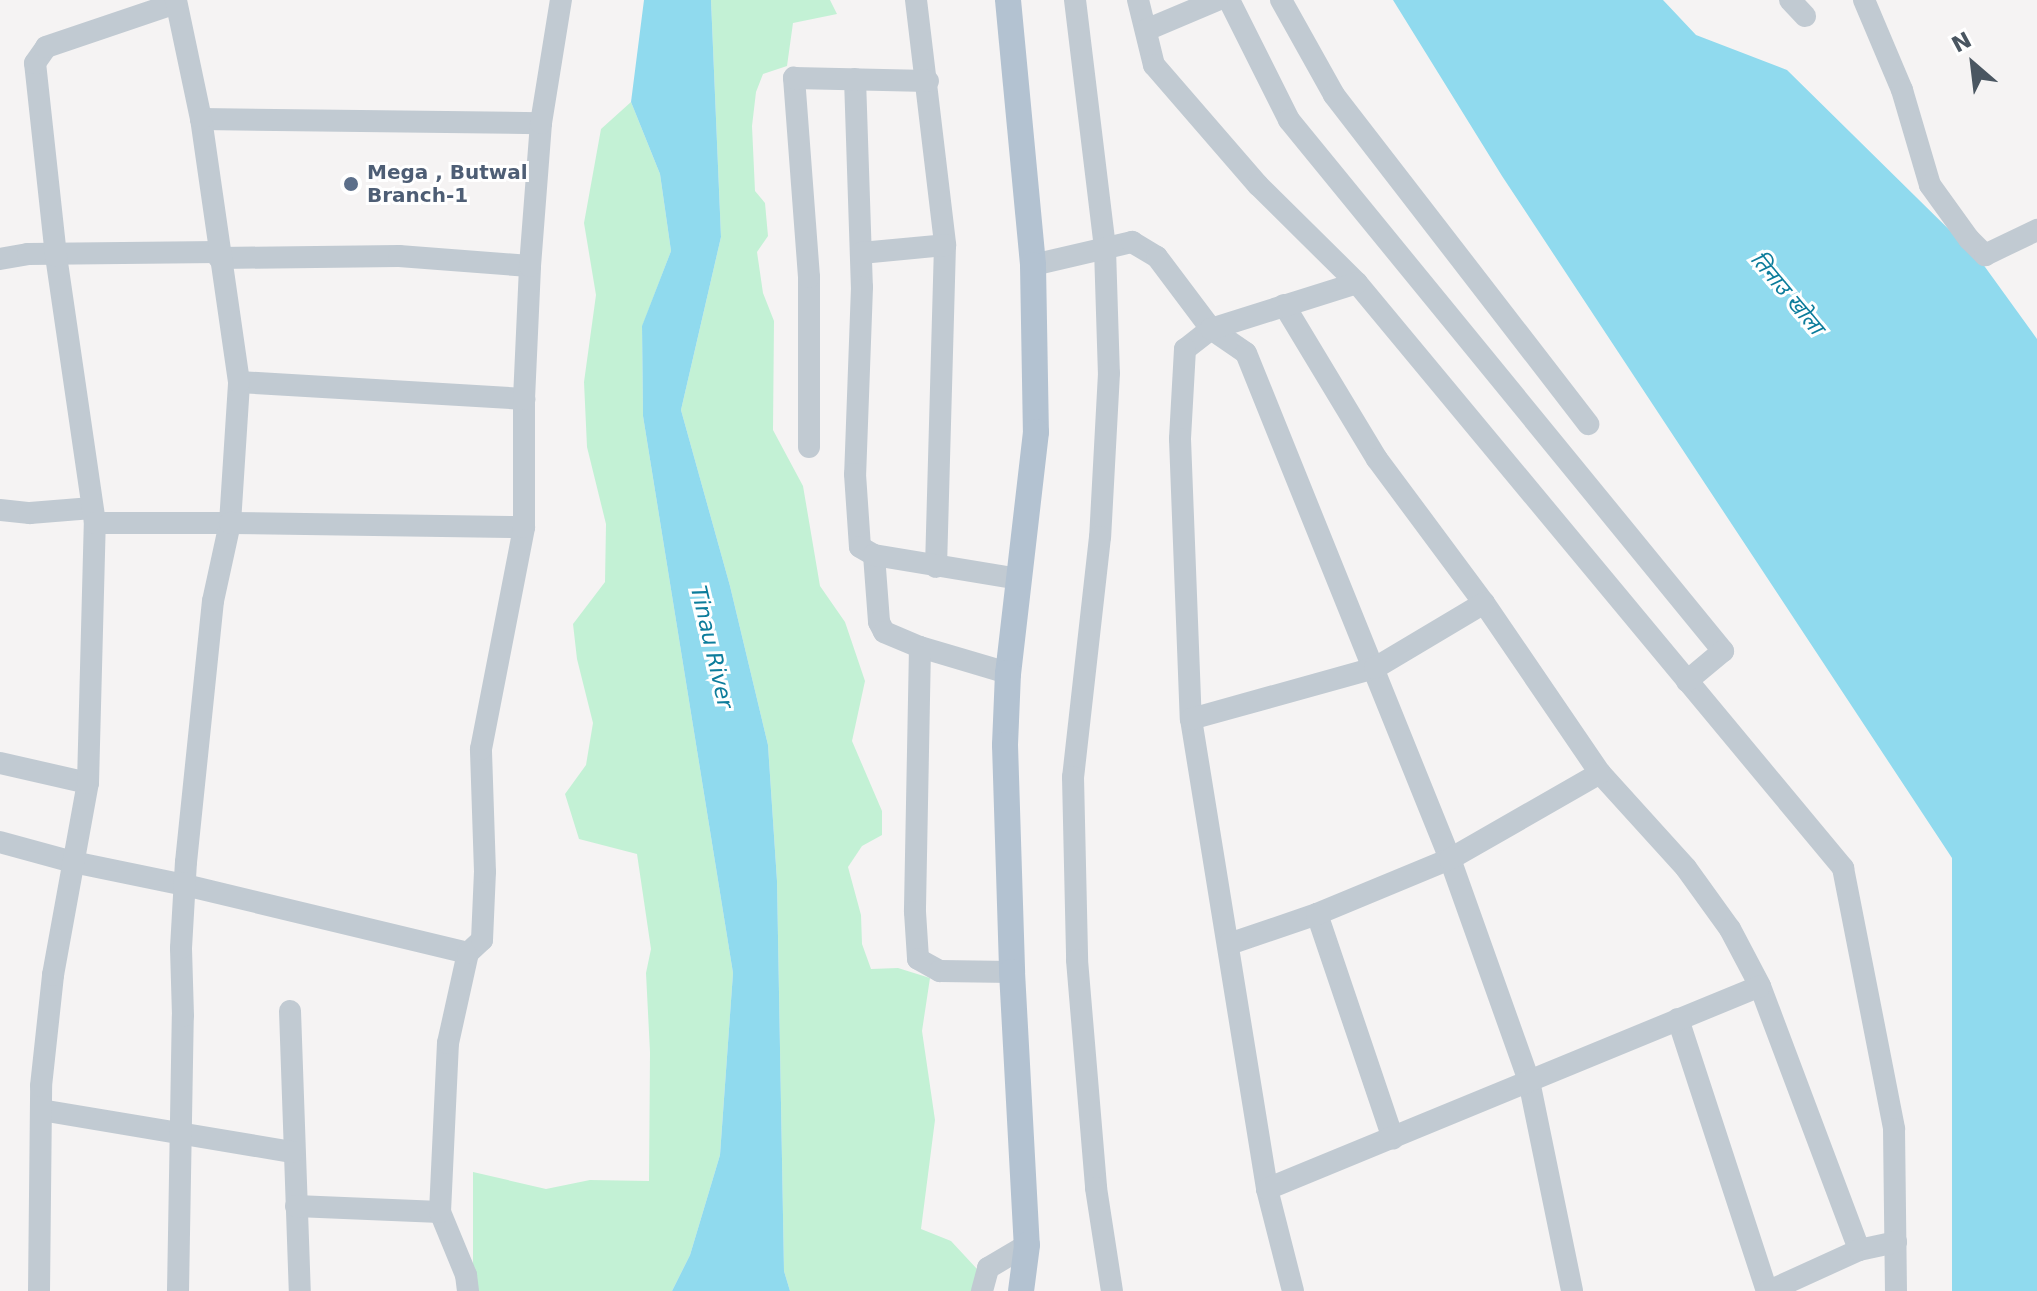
<!DOCTYPE html>
<meta charset="utf-8">
<style>
body{margin:0}
#map{position:relative;width:2037px;height:1291px;overflow:hidden;background:#f5f3f3;font-family:"DejaVu Sans","Noto Sans Devanagari",sans-serif}
div>[style]{position:absolute}
.green>*{inset:0;background:#c3f1d5}
.water>*{inset:0;background:#90daee}
.minor>*{height:22px;margin:-11px;padding:0 11px;transform-origin:11px;border-radius:11px;background:#c1cad2}
.major>*{height:26px;margin:-13px;padding:0 13px;transform-origin:13px;border-radius:13px;background:#b3c2d1}
.dots>*{width:22px;height:22px;translate:-50% -50%;box-sizing:border-box;border:4px solid #fff;border-radius:50%}
span{translate:-50% -50%;white-space:nowrap;text-align:center;line-height:1.15;-webkit-text-stroke:6px #fff;paint-order:stroke}
.service-label{font-size:20px;color:#4e5e75;font-weight:700}
.left{translate:0 -50%;text-align:left}
.water-label{font-size:22px;color:#0c7c9b;font-style:italic}
.north{position:absolute;left:1933px;top:24px;width:80px;height:80px;-webkit-text-stroke:6px #fff;paint-order:stroke;rotate:332deg;font-size:22px;font-weight:700;line-height:32px;text-align:center;color:#4a5661}
.north::after{content:'';display:block;margin:auto;width:28px;height:36px;background:#4a5661;clip-path:polygon(50% 0,100% 100%,50% 72%,0 100%)}
</style>
<div id="map">
<div class="green">
<div style="clip-path:polygon(711px 0,830px 0,837px 14px,793px 23px,787px 66px,763px 74px,756px 92px,752px 126px,755px 191px,765px 203px,768px 236px,757px 252px,763px 293px,774px 321px,773px 430px,803px 486px,820px 586px,845px 622px,865px 681px,852px 741px,882px 811px,882px 835px,862px 846px,848px 867px,861px 915px,862px 944px,871px 969px,898px 968px,930px 978px,922px 1031px,935px 1120px,921px 1229px,951px 1241px,977px 1269px,973px 1291px,790px 1291px,784px 1271px,777px 881px,768px 745px,730px 586px,681px 410px,721px 237px)"></div>
<div style="clip-path:polygon(631px 102px,660px 174px,671px 251px,642px 327px,643px 416px,733px 973px,720px 1155px,690px 1255px,672px 1291px,478px 1291px,473px 1266px,473px 1172px,546px 1189px,590px 1180px,649px 1181px,650px 1052px,646px 973px,651px 949px,637px 854px,579px 839px,565px 794px,586px 765px,593px 723px,577px 659px,573px 624px,605px 582px,606px 524px,587px 447px,584px 382px,596px 295px,584px 223px,601px 129px)"></div>
</div>
<div class="water">
<div style="clip-path:polygon(644px 0,711px 0,721px 237px,681px 410px,730px 586px,768px 745px,777px 881px,784px 1271px,790px 1291px,672px 1291px,690px 1255px,720px 1155px,733px 973px,643px 416px,642px 326px,671px 251px,660px 174px,631px 102px)"></div>
<div style="clip-path:polygon(1393px 0,1663px 0,1696px 35px,1787px 70px,1980px 260px,2037px 339px,2037px 1291px,1952px 1291px,1952px 858px,1502px 176px)"></div>
</div>
<div class="minor">
<div style="left:916px;top:0;width:247px;rotate:83.2deg"></div>
<div style="left:945px;top:245px;width:322px;rotate:91.6deg"></div>
<div style="left:1075px;top:0;width:251px;rotate:83.1deg"></div>
<div style="left:1105px;top:249px;width:124px;rotate:88.2deg"></div>
<div style="left:1109px;top:373px;width:164px;rotate:93.1deg"></div>
<div style="left:1100px;top:537px;width:242px;rotate:96.4deg"></div>
<div style="left:1073px;top:777px;width:183px;rotate:88.7deg"></div>
<div style="left:1077px;top:960px;width:229px;rotate:85.2deg"></div>
<div style="left:1096px;top:1188px;width:104px;rotate:81.2deg"></div>
<div style="left:1138px;top:0;width:67px;rotate:76.2deg"></div>
<div style="left:1154px;top:65px;width:159px;rotate:49.1deg"></div>
<div style="left:1258px;top:185px;width:139px;rotate:44.7deg"></div>
<div style="left:1357px;top:283px;width:761px;rotate:50.28deg"></div>
<div style="left:1843px;top:868px;width:266px;rotate:78.9deg"></div>
<div style="left:1894px;top:1129px;width:162px;rotate:89.3deg"></div>
<div style="left:1229px;top:0;width:134px;rotate:63.4deg"></div>
<div style="left:1289px;top:120px;width:686px;rotate:50.74deg"></div>
<div style="left:1723px;top:651px;width:47px;rotate:140.2deg"></div>
<div style="left:1281px;top:0;width:109px;rotate:60.8deg"></div>
<div style="left:1334px;top:95px;width:416px;rotate:52.3deg"></div>
<div style="left:1790px;top:0;width:22px;rotate:47deg"></div>
<div style="left:1864px;top:0;width:98px;rotate:67.1deg"></div>
<div style="left:1902px;top:90px;width:99px;rotate:73.6deg"></div>
<div style="left:1930px;top:185px;width:67px;rotate:54.2deg"></div>
<div style="left:1969px;top:239px;width:23px;rotate:45deg"></div>
<div style="left:1985px;top:255px;width:58px;rotate:-25.7deg"></div>
<div style="left:1146px;top:30px;width:77px;rotate:-22.9deg"></div>
<div style="left:855px;top:79px;width:208px;rotate:88.1deg"></div>
<div style="left:862px;top:287px;width:187px;rotate:92.1deg"></div>
<div style="left:855px;top:474px;width:73px;rotate:86.1deg"></div>
<div style="left:860px;top:547px;width:16px;rotate:30deg"></div>
<div style="left:874px;top:555px;width:67px;rotate:85.7deg"></div>
<div style="left:879px;top:622px;width:11px;rotate:63deg"></div>
<div style="left:884px;top:632px;width:39px;rotate:23deg"></div>
<div style="left:920px;top:647px;width:92px;rotate:16.5deg"></div>
<div style="left:201px;top:119px;width:340px;rotate:0.7deg"></div>
<div style="left:861px;top:253px;width:84px;rotate:-5.4deg"></div>
<div style="left:219px;top:258px;width:180px;rotate:-0.6deg"></div>
<div style="left:399px;top:256px;width:131px;rotate:4.4deg"></div>
<div style="left:0;top:259px;width:28px;rotate:-10deg"></div>
<div style="left:28px;top:254px;width:190px;rotate:-0.6deg"></div>
<div style="left:1033px;top:265px;width:102px;rotate:-13.1deg"></div>
<div style="left:1132px;top:242px;width:29px;rotate:31deg"></div>
<div style="left:1157px;top:257px;width:90px;rotate:53.1deg"></div>
<div style="left:1211px;top:329px;width:33px;rotate:142deg"></div>
<div style="left:1185px;top:349px;width:90px;rotate:93.2deg"></div>
<div style="left:1180px;top:439px;width:280px;rotate:87.8deg"></div>
<div style="left:1191px;top:719px;width:476px;rotate:80.8deg"></div>
<div style="left:1267px;top:1189px;width:105px;rotate:75.7deg"></div>
<div style="left:1284px;top:305px;width:180px;rotate:58.9deg"></div>
<div style="left:1377px;top:459px;width:179px;rotate:53.4deg"></div>
<div style="left:1484px;top:603px;width:206px;rotate:55.7deg"></div>
<div style="left:1600px;top:773px;width:128px;rotate:47.8deg"></div>
<div style="left:1686px;top:868px;width:75px;rotate:54.2deg"></div>
<div style="left:1730px;top:929px;width:64px;rotate:62.2deg"></div>
<div style="left:1760px;top:986px;width:282px;rotate:69.4deg"></div>
<div style="left:1211px;top:329px;width:42px;rotate:34.4deg"></div>
<div style="left:1246px;top:353px;width:546px;rotate:68.04deg"></div>
<div style="left:1450px;top:859px;width:236px;rotate:70.4deg"></div>
<div style="left:1529px;top:1081px;width:214px;rotate:78.4deg"></div>
<div style="left:1211px;top:329px;width:153px;rotate:-17.5deg"></div>
<div style="left:239px;top:382px;width:286px;rotate:3.4deg"></div>
<div style="left:809px;top:447px;width:170px;rotate:-90deg"></div>
<div style="left:809px;top:277px;width:200px;rotate:-94.3deg"></div>
<div style="left:794px;top:78px;width:134px;rotate:1.3deg"></div>
<div style="left:0;top:510px;width:30px;rotate:6deg"></div>
<div style="left:30px;top:513px;width:62px;rotate:-4.6deg"></div>
<div style="left:95px;top:523px;width:270px;rotate:-98.3deg"></div>
<div style="left:56px;top:256px;width:194px;rotate:-96.2deg"></div>
<div style="left:35px;top:63px;width:19px;rotate:-55deg"></div>
<div style="left:46px;top:47px;width:137px;rotate:-18.7deg"></div>
<div style="left:874px;top:555px;width:147px;rotate:9.4deg"></div>
<div style="left:920px;top:647px;width:265px;rotate:91.1deg"></div>
<div style="left:915px;top:912px;width:47px;rotate:86.3deg"></div>
<div style="left:918px;top:959px;width:25px;rotate:29deg"></div>
<div style="left:940px;top:971px;width:72px;rotate:0.8deg"></div>
<div style="left:1191px;top:719px;width:191px;rotate:-15.5deg"></div>
<div style="left:1375px;top:668px;width:127px;rotate:-30.8deg"></div>
<div style="left:0;top:763px;width:90px;rotate:12.8deg"></div>
<div style="left:0;top:842px;width:76px;rotate:15.3deg"></div>
<div style="left:73px;top:862px;width:114px;rotate:11.6deg"></div>
<div style="left:185px;top:885px;width:291px;rotate:13.5deg"></div>
<div style="left:1317px;top:914px;width:237px;rotate:71.3deg"></div>
<div style="left:1229px;top:944px;width:93px;rotate:-18.8deg"></div>
<div style="left:1317px;top:914px;width:144px;rotate:-22.5deg"></div>
<div style="left:1450px;top:859px;width:173px;rotate:-29.8deg"></div>
<div style="left:290px;top:1011px;width:280px;rotate:88deg"></div>
<div style="left:1678px;top:1019px;width:286px;rotate:71.9deg"></div>
<div style="left:41px;top:1110px;width:255px;rotate:9.5deg"></div>
<div style="left:1267px;top:1189px;width:533px;rotate:-22.38deg"></div>
<div style="left:296px;top:1206px;width:144px;rotate:2.4deg"></div>
<div style="left:39px;top:1291px;width:205px;rotate:-89.4deg"></div>
<div style="left:41px;top:1086px;width:112px;rotate:-83.8deg"></div>
<div style="left:53px;top:975px;width:195px;rotate:-79.7deg"></div>
<div style="left:88px;top:783px;width:260px;rotate:-88.5deg"></div>
<div style="left:95px;top:523px;width:135px"></div>
<div style="left:230px;top:523px;width:141px;rotate:-86.3deg"></div>
<div style="left:239px;top:382px;width:266px;rotate:-98.2deg"></div>
<div style="left:201px;top:119px;width:122px;rotate:-101.9deg"></div>
<div style="left:178px;top:1291px;width:275px;rotate:-89deg"></div>
<div style="left:183px;top:1016px;width:68px;rotate:-91.7deg"></div>
<div style="left:181px;top:948px;width:86px;rotate:-86.7deg"></div>
<div style="left:186px;top:862px;width:262px;rotate:-84.1deg"></div>
<div style="left:213px;top:601px;width:80px;rotate:-77.7deg"></div>
<div style="left:230px;top:523px;width:294px;rotate:0.8deg"></div>
<div style="left:468px;top:1291px;width:16px;rotate:-97deg"></div>
<div style="left:466px;top:1275px;width:68px;rotate:-112.4deg"></div>
<div style="left:440px;top:1212px;width:169px;rotate:-87.3deg"></div>
<div style="left:448px;top:1043px;width:92px;rotate:-77.5deg"></div>
<div style="left:468px;top:953px;width:19px;rotate:-43deg"></div>
<div style="left:482px;top:940px;width:68px;rotate:-87.5deg"></div>
<div style="left:485px;top:872px;width:123px;rotate:-91.9deg"></div>
<div style="left:481px;top:749px;width:226px;rotate:-79deg"></div>
<div style="left:524px;top:527px;width:128px;rotate:-90deg"></div>
<div style="left:524px;top:399px;width:133px;rotate:-87.4deg"></div>
<div style="left:530px;top:266px;width:143px;rotate:-85.6deg"></div>
<div style="left:541px;top:123px;width:125px;rotate:-80.8deg"></div>
<div style="left:982px;top:1291px;width:24px;rotate:-75deg"></div>
<div style="left:988px;top:1268px;width:45px;rotate:-30.5deg"></div>
<div style="left:1769px;top:1291px;width:99px;rotate:-24.5deg"></div>
<div style="left:1859px;top:1250px;width:38px;rotate:-12deg"></div>
</div>
<div class="major">
<div style="left:1008px;top:0;width:266px;rotate:84.6deg"></div>
<div style="left:1033px;top:265px;width:167px;rotate:89deg"></div>
<div style="left:1036px;top:432px;width:243px;rotate:96.6deg"></div>
<div style="left:1008px;top:673px;width:72px;rotate:92.4deg"></div>
<div style="left:1005px;top:745px;width:227px;rotate:88.2deg"></div>
<div style="left:1012px;top:972px;width:273px;rotate:86.9deg"></div>
<div style="left:1027px;top:1245px;width:46px;rotate:97.4deg"></div>
</div>
<div class="dots">
<div style="left:351px;top:184px;background:#5c6f8a"></div>
</div>
<div class="service-label">
<span class="left" style="left:367px;top:184px">Mega , Butwal<br>Branch-1</span>
</div>
<div class="water-label">
<span style="left:1787px;top:293px;rotate:50deg">तिनाउ खोला</span>
<span style="left:712px;top:647px;rotate:77deg">Tinau River</span>
</div>
<div class="north">N</div>
</div>
